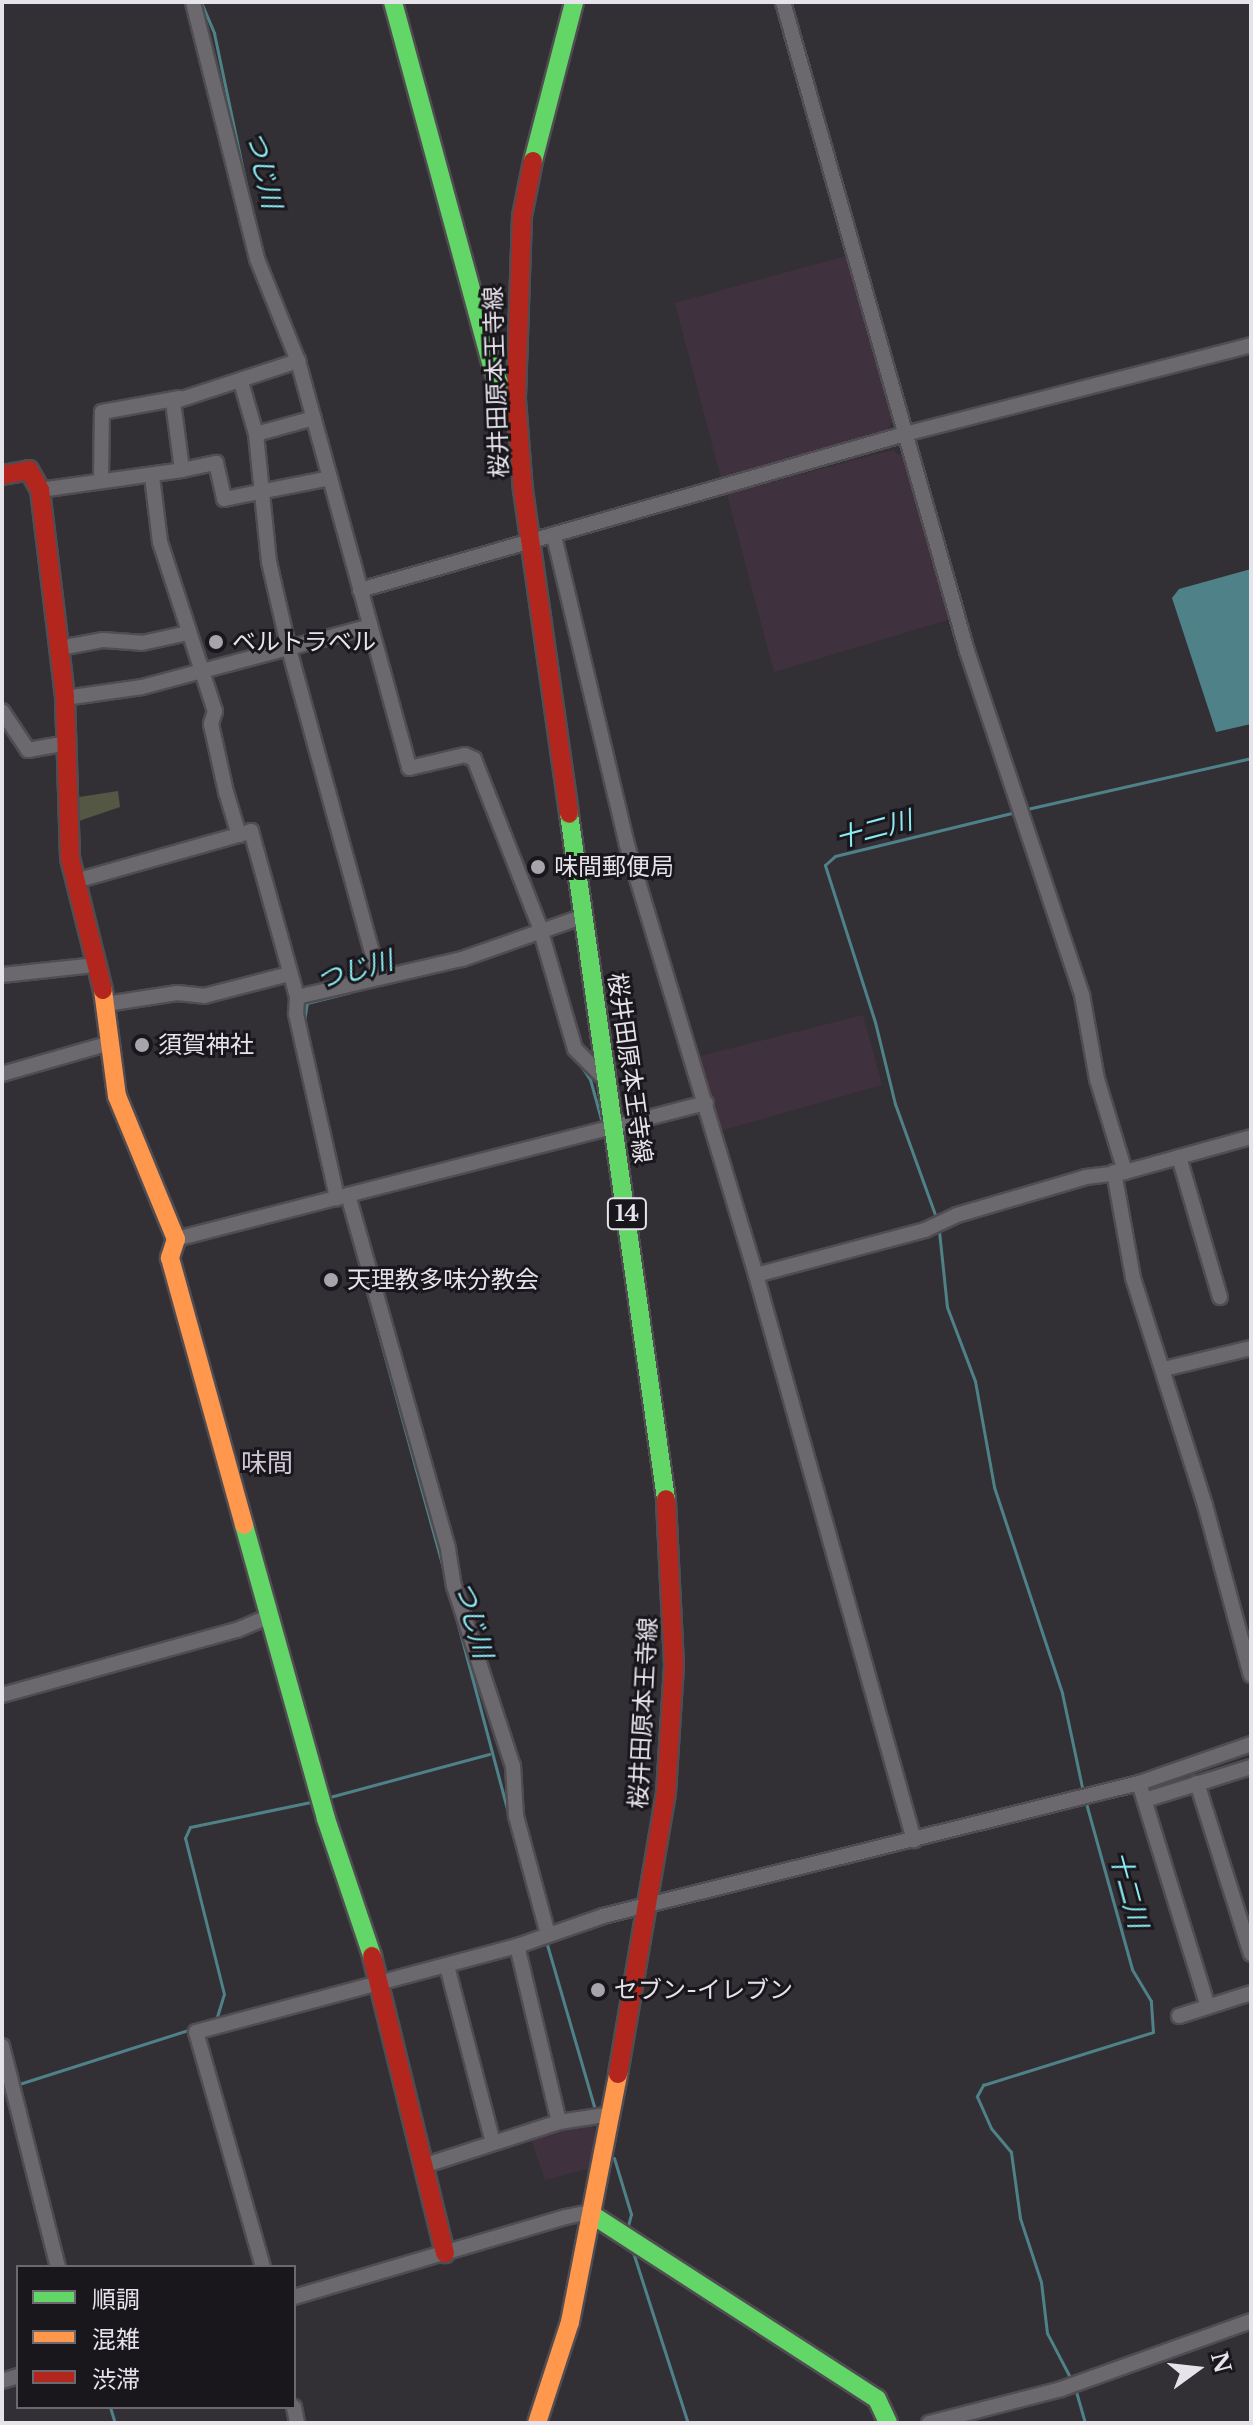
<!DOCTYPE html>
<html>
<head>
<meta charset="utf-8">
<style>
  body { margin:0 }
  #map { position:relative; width:1253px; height:2425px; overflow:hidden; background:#333035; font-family:"Libre Baskerville","Noto Sans JP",serif }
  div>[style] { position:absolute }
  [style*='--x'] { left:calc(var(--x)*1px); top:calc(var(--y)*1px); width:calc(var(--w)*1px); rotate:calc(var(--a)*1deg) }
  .industrial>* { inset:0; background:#3f323e }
  .green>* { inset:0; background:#535743 }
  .water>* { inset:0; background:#4e8288 }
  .stream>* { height:3px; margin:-1.5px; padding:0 1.5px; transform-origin:1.5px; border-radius:1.5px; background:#4e8288 }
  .roads { filter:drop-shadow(2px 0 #504d52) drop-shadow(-2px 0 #504d52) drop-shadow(0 2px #504d52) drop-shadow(0 -2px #504d52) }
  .street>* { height:14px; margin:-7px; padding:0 7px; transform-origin:7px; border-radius:7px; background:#6c696e }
  .fast>* { height:18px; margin:-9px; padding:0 9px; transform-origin:9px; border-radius:9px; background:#63d668 }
  .slow>* { height:18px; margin:-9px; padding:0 9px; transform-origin:9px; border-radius:9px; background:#ff974d }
  .jam>* { height:18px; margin:-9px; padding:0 9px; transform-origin:9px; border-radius:9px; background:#b3261e }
  .dots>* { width:22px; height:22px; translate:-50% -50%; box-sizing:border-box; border:4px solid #19171c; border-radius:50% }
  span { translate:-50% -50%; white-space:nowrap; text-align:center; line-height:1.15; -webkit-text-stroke:6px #19171c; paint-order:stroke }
  .shield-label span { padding:2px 6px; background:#19171c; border:2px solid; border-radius:6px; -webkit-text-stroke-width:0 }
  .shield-label { font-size:22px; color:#e7e3eb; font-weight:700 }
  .street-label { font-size:24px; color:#e7e3eb }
  .poi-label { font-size:24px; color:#e7e3eb }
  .left { translate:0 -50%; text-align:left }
  .water-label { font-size:26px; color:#8cebf4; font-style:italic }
  .neighbourhood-label { font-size:26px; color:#cdc6d4 }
  .frame { position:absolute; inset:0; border:4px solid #e7e3eb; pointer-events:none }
  .legend { position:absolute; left:16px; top:2265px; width:280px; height:144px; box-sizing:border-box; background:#19171c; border:2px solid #6b696f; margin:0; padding:10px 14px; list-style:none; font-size:24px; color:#e7e3eb }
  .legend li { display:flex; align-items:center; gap:16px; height:40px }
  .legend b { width:40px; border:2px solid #6b696f }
  .north { position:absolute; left:1157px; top:2329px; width:80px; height:80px; -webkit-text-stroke:6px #19171c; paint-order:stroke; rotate:75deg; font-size:22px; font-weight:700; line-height:32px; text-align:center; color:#e7e3eb }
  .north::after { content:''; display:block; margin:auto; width:28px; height:36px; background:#e7e3eb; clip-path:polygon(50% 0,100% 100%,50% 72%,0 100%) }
</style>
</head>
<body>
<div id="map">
  <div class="industrial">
    <i style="clip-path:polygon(853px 254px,897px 413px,883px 438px,722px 482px,675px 303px)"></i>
    <i style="clip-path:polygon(892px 450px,909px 461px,954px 618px,774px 672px,727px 494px)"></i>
    <i style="clip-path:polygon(863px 1015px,882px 1085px,720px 1131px,697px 1057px)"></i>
    <i style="clip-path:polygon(591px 2121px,600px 2153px,594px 2167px,545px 2180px,529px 2133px)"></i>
  </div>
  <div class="green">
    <i style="clip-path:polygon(118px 791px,120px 807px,73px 823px,73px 798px)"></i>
  </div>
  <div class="water">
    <i style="clip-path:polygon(1251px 569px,1251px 724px,1216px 732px,1172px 598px,1179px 589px)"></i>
  </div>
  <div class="stream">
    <i style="--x:201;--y:2;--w:34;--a:67"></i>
    <i style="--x:214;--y:33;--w:175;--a:78.1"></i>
    <i style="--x:318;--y:409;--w:109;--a:74.6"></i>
    <i style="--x:461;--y:762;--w:8;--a:23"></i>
    <i style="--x:468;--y:765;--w:80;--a:67.9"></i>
    <i style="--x:408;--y:773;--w:23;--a:-7"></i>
    <i style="--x:1027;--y:809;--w:230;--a:-12.8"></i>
    <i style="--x:539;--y:952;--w:100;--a:73.2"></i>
    <i style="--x:304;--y:1021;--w:18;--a:-81"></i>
    <i style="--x:307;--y:1003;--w:45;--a:-14"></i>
    <i style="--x:577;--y:1060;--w:23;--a:56"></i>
    <i style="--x:590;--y:1079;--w:46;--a:74.7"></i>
    <i style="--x:342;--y:1201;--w:392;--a:74.6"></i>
    <i style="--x:937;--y:1220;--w:123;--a:-109.9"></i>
    <i style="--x:895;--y:1104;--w:84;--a:-103.7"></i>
    <i style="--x:875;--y:1022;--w:165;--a:-107.7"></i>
    <i style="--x:825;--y:865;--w:13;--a:-42"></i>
    <i style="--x:835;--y:856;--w:185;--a:-13.7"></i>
    <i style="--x:939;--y:1231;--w:76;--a:84"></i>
    <i style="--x:947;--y:1307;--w:79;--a:69.3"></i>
    <i style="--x:975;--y:1381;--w:108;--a:79.8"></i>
    <i style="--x:994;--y:1487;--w:217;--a:71.7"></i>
    <i style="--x:1062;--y:1693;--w:101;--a:78"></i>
    <i style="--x:452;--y:1602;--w:300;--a:75.1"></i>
    <i style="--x:326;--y:1798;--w:169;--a:-15.1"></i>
    <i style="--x:546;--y:1941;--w:176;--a:73.8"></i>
    <i style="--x:216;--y:2020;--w:27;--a:-73"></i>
    <i style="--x:224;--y:1994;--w:161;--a:-104"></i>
    <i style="--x:185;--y:1838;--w:12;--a:-66"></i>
    <i style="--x:190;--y:1827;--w:128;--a:-11.7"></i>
    <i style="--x:19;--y:2084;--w:181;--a:-17.7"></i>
    <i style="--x:614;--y:2158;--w:59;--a:73.1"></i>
    <i style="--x:631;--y:2214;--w:16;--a:104"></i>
    <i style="--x:632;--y:2249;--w:183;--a:72.2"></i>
    <i style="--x:1072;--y:2381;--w:54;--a:-117.5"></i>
    <i style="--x:1047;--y:2333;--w:51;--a:-96.7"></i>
    <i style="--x:1041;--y:2282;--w:67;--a:-108.2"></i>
    <i style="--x:1020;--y:2218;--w:67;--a:-97.8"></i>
    <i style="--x:1011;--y:2152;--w:31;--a:-130"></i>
    <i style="--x:991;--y:2128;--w:35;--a:-114"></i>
    <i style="--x:977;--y:2096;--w:13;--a:-61"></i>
    <i style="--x:983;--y:2085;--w:178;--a:-17.3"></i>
    <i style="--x:1153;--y:2032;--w:31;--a:-94"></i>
    <i style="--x:1151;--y:2001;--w:37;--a:-121"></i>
    <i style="--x:1132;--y:1969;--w:176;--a:-105.5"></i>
    <i style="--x:1075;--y:2388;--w:36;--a:74"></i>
    <i style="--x:110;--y:2407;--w:17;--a:73"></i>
  </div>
  <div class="roads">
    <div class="street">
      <i style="--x:193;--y:2;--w:265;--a:76"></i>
      <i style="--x:257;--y:259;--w:110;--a:68.1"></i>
      <i style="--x:298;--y:361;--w:422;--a:74.7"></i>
      <i style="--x:409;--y:768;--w:57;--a:-13.1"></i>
      <i style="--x:465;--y:755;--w:10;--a:24"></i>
      <i style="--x:474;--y:759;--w:178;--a:68.6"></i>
      <i style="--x:539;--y:925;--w:129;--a:73.8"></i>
      <i style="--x:575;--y:1049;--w:47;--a:45"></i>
      <i style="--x:783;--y:2;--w:675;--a:74.17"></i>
      <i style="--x:967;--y:651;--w:363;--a:71.5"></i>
      <i style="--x:1082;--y:995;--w:85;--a:79.9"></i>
      <i style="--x:1097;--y:1079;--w:97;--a:73.2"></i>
      <i style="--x:241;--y:382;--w:54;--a:73.9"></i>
      <i style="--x:256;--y:434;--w:129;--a:84.2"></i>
      <i style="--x:269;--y:562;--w:89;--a:77.1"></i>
      <i style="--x:289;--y:649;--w:341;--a:74.7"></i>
      <i style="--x:256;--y:434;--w:60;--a:-15.4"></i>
      <i style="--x:182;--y:470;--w:35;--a:-12"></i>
      <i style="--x:216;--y:463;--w:37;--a:77"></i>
      <i style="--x:224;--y:499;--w:108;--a:-11.2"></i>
      <i style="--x:152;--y:476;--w:66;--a:83.1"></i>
      <i style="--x:160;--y:542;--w:178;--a:72"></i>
      <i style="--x:215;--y:711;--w:14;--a:107"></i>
      <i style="--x:211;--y:724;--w:70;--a:77.6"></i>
      <i style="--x:226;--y:792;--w:45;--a:73.2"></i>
      <i style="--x:239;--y:835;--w:13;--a:-18"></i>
      <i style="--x:251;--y:831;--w:172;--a:74.5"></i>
      <i style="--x:297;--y:997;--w:17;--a:93"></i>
      <i style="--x:296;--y:1014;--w:189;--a:77.4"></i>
      <i style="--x:101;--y:480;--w:68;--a:-89.2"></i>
      <i style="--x:102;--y:412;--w:79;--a:-10.2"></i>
      <i style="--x:40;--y:490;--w:143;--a:-8"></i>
      <i style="--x:182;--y:470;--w:69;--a:-97.5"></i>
      <i style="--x:173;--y:402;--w:132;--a:-18.2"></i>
      <i style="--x:554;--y:536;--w:318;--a:76.7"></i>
      <i style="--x:627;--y:845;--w:449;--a:73.3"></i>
      <i style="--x:756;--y:1275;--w:587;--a:74.38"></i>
      <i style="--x:360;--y:590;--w:567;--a:-15.97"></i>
      <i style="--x:905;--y:434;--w:357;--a:-14.4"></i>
      <i style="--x:60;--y:648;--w:44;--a:-10.5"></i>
      <i style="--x:103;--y:640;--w:39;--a:4"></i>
      <i style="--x:142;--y:643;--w:47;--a:-12.3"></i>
      <i style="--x:65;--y:698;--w:78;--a:-8.1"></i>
      <i style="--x:142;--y:687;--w:234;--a:-14.9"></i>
      <i style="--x:2;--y:711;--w:47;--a:56.3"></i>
      <i style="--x:28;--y:750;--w:36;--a:-10"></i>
      <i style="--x:75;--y:881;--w:170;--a:-15.7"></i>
      <i style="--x:2;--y:975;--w:95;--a:-6.1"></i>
      <i style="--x:297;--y:997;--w:169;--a:-13"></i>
      <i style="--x:462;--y:959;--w:129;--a:-19.4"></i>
      <i style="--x:106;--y:1004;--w:72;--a:-8.8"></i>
      <i style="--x:177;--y:993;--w:27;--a:6"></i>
      <i style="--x:204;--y:996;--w:88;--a:-14.5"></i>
      <i style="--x:2;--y:1074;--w:112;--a:-16"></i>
      <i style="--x:1179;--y:1157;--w:146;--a:73.7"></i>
      <i style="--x:1114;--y:1172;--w:108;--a:79.8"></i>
      <i style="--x:1133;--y:1278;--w:238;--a:72.4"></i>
      <i style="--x:1205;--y:1505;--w:176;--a:74.9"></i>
      <i style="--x:348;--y:1195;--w:368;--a:74.2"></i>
      <i style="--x:448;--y:1549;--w:37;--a:81"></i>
      <i style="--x:454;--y:1586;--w:189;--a:71.9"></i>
      <i style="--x:513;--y:1766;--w:50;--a:86.6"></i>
      <i style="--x:516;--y:1816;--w:123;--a:74.9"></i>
      <i style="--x:176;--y:1239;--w:547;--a:-14.39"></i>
      <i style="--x:756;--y:1275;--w:175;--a:-14.9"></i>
      <i style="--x:925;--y:1230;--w:35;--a:-25"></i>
      <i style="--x:957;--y:1215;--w:134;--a:-16.4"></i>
      <i style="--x:1086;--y:1177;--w:39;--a:-7"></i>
      <i style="--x:1125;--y:1172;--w:131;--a:-15.5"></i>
      <i style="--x:1164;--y:1369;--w:89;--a:-13.6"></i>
      <i style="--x:2;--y:1695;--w:244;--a:-15.5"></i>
      <i style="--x:237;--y:1630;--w:36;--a:-23"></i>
      <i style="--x:1139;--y:1783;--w:234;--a:72.9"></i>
      <i style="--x:1197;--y:1783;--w:179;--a:72.5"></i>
      <i style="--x:1145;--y:1800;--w:111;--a:-17.3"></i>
      <i style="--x:447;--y:1966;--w:182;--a:75.4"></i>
      <i style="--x:1179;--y:2016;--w:76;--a:-17.7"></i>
      <i style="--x:2;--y:2046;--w:228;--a:75.8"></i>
      <i style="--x:559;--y:2122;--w:54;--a:-8.6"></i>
      <i style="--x:426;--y:2165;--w:140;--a:-17.9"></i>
      <i style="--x:559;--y:2122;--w:181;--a:-103.4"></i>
      <i style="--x:263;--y:2267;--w:244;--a:-105.9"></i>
      <i style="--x:196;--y:2032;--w:332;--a:-15"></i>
      <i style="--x:517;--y:1946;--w:91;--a:-19.2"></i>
      <i style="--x:603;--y:1916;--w:552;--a:-13.94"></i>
      <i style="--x:1139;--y:1783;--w:119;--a:-19.2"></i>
      <i style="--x:294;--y:2297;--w:284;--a:-16.4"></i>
      <i style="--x:566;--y:2217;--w:24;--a:-12"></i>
      <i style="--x:589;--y:2212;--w:6;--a:39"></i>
      <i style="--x:2;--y:2381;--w:17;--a:-17"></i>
      <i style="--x:294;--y:2407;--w:16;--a:79"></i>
      <i style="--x:929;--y:2423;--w:136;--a:-14.4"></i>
      <i style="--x:1061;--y:2389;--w:202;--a:-19.7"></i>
    </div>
    <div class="fast">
      <i style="--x:393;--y:2;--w:380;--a:74.8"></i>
      <i style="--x:493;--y:369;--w:27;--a:66"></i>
      <i style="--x:504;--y:394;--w:13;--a:27"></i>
      <i style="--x:533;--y:161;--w:164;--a:-75.5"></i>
      <i style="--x:569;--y:814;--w:692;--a:81.94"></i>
      <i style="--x:244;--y:1525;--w:305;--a:74.4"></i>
      <i style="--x:326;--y:1819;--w:145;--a:71.4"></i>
      <i style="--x:594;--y:2216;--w:337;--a:32.9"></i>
      <i style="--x:877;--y:2399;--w:26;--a:65"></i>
    </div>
    <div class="slow">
      <i style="--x:103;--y:990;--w:107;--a:82.5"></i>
      <i style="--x:117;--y:1096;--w:155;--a:67.6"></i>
      <i style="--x:176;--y:1239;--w:20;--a:108"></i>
      <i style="--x:170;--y:1258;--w:277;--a:74.5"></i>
      <i style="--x:537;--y:2423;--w:106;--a:-71.9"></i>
      <i style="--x:570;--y:2322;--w:253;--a:-79"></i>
    </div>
    <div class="jam">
      <i style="--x:533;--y:161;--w:56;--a:101.3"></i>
      <i style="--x:522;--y:216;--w:184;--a:91.9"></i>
      <i style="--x:516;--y:400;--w:90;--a:85.6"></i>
      <i style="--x:523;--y:490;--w:327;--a:81.9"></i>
      <i style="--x:2;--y:475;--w:27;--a:-10"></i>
      <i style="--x:29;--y:470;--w:23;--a:61"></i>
      <i style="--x:40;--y:490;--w:209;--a:83.1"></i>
      <i style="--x:65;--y:698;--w:160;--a:88.2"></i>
      <i style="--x:70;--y:858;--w:136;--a:76"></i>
      <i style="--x:372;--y:1956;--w:306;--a:76.2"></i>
      <i style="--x:618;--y:2074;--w:285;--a:-80.3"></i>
      <i style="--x:666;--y:1793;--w:128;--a:-86.4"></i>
      <i style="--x:674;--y:1665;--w:166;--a:-92.8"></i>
    </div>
  </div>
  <div class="dots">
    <i style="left:216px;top:642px;background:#a8a4ab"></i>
    <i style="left:538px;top:867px;background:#a8a4ab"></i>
    <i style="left:142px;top:1045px;background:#a8a4ab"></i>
    <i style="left:331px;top:1280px;background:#a8a4ab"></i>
    <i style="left:598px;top:1990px;background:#a8a4ab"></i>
  </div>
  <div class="shield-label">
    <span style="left:627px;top:1214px">14</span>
  </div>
  <div class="street-label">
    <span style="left:496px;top:382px;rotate:-92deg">桜井田原本王寺線</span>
    <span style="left:630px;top:1068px;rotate:82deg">桜井田原本王寺線</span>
    <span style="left:643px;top:1713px;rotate:-87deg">桜井田原本王寺線</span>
  </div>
  <div class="poi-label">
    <span class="left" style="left:232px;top:642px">ベルトラベル</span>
    <span class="left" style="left:554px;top:867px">味間郵便局</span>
    <span class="left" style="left:158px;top:1045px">須賀神社</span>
    <span class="left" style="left:347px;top:1280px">天理教多味分教会</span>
    <span class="left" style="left:614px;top:1990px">セブン-イレブン</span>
  </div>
  <div class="water-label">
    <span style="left:263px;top:170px;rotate:77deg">つじ川</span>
    <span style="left:874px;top:830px;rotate:-15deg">十二川</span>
    <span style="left:355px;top:971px;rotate:-16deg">つじ川</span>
    <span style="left:473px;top:1620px;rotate:75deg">つじ川</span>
    <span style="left:1128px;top:1890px;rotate:75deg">十二川</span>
  </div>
  <div class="neighbourhood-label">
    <span style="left:267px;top:1464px">味間</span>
  </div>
  <div class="frame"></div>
  <ul class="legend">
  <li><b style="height:10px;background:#63d668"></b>順調</li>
  <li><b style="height:10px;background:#ff974d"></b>混雑</li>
  <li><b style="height:10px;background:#b3261e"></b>渋滞</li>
  </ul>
  <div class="north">N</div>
</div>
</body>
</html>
